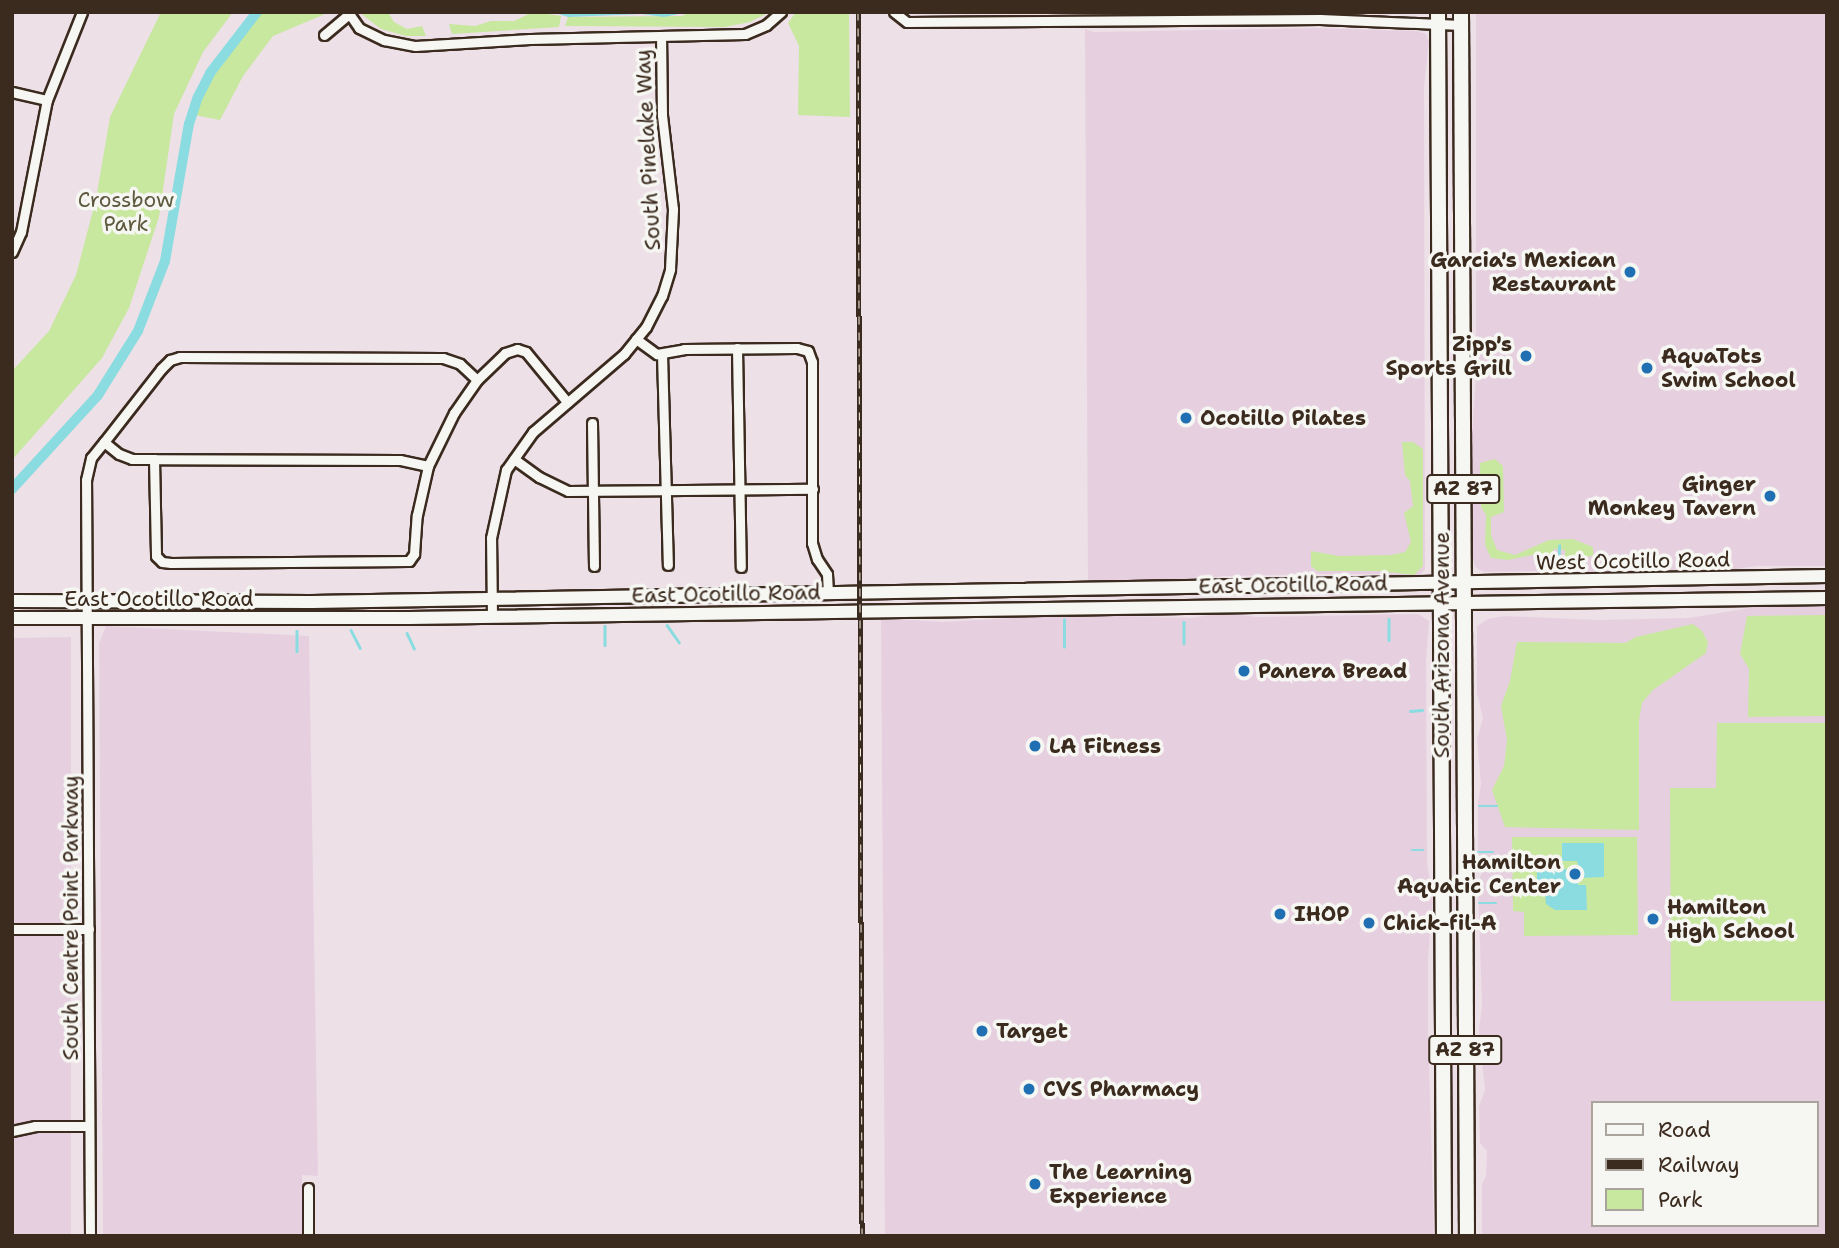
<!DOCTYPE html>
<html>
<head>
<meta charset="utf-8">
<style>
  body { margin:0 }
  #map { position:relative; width:1839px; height:1248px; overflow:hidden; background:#ede0e7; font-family:"Shantell Sans",sans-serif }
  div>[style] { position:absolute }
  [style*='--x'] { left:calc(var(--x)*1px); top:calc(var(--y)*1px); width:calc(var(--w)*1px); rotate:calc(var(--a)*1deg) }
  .built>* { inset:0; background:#e6d0e0 }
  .green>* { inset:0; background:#c8e79f }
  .water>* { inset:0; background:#8adce0 }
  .stream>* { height:2.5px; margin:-1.25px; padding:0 1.25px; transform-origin:1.25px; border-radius:1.25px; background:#8adce0 }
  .canal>* { height:10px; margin:-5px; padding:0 5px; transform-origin:5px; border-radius:5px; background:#8adce0 }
  .roads { filter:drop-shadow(2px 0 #3b2a1e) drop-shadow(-2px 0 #3b2a1e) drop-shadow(0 2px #3b2a1e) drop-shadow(0 -2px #3b2a1e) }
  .minor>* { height:9px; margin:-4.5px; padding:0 4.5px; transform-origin:4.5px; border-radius:4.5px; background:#f6f6f2 }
  .secondary>* { height:12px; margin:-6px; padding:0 6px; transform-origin:6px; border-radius:6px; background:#f6f6f2 }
  .primary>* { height:14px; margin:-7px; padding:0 7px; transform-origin:7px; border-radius:7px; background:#f6f6f2 }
  .rail>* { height:5px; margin-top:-2.5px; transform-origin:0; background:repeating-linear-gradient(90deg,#f6f6f2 0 8px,#3b2a1e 0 16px); box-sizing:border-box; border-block:2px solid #3b2a1e }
  .dots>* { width:19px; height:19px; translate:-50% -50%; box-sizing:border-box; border:4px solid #f6f6f2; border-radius:50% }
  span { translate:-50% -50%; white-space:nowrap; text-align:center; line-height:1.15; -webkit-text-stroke:7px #f6f6f2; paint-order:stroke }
  .shield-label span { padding:2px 5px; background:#f6f6f2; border:2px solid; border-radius:5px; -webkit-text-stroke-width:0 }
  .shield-label { font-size:19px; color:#3b2a1e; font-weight:700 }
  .street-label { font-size:21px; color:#3b2a1e }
  .park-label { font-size:21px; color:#5e593e }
  .poi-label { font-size:21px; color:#3b2a1e; font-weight:700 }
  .right { translate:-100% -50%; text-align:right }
  .left { translate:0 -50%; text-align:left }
  .frame { position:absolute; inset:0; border:14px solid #3b2a1e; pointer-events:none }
  .legend { position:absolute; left:1591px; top:1101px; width:228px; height:126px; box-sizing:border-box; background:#f6f6f2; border:2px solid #aba49d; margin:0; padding:9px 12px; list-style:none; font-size:21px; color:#3b2a1e }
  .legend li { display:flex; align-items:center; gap:14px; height:35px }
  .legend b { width:35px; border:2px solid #aba49d }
</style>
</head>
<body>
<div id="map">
  <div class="built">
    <i style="clip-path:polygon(1476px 12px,1827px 12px,1827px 566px,1757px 566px,1715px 572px,1617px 574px,1549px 571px,1484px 572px,1475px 567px,1473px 558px,1472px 437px,1476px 374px)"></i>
    <i style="clip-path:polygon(1314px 28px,1416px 31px,1426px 34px,1429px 42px,1424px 86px,1425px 569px,1420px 575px,1411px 578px,1378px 574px,1313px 574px,1223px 576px,1186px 582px,1088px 582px,1085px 29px,1094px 32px)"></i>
    <i style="clip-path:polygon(evenodd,1827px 606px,1827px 1236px,1482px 1236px,1482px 1184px,1486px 1176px,1487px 1151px,1480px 1143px,1479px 1106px,1485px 1090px,1479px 1030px,1482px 1005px,1478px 885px,1482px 871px,1478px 855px,1478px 802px,1481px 784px,1477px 739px,1483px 718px,1477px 693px,1477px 626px,1488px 619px,1504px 616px,1597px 620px,1689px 618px,1756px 607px,1827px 606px,1592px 1103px,1816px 1103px,1816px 1225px,1592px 1225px,1592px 1103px)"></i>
    <i style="clip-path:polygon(1222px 613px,1257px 617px,1418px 614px,1429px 621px,1426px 660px,1427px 864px,1433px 897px,1428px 959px,1428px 1030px,1434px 1236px,885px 1236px,881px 618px,943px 622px,1070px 615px,1192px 618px)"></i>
    <i style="clip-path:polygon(106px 626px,309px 636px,318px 1176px,302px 1175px,303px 1236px,103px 1236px,99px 643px)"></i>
    <i style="clip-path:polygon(71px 637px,71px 1236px,12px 1236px,12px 638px)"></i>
  </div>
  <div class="green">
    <i style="clip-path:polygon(161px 12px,233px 12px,203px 52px,174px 114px,159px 217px,129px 308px,102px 358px,12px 460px,12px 371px,49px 331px,76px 275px,96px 199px,110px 117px)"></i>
    <i style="clip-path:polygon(260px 12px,330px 12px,273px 36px,243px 76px,220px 120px,194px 115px,211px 74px)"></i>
    <i style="clip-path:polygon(359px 12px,388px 12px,394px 22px,407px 29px,422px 26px,426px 36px,406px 36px,381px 29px)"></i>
    <i style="clip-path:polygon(533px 12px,561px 16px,559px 27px,452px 34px,449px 24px,475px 26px,491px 21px,514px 21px)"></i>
    <i style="clip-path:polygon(689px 12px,770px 12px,750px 22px,725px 27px,565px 26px,568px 17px,682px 16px)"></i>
    <i style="clip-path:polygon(796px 12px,849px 12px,850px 117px,798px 115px,799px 46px,788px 23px)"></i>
    <i style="clip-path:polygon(1402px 442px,1413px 442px,1423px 449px,1423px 566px,1414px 575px,1379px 571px,1317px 571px,1311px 566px,1311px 551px,1339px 556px,1391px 555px,1405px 552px,1411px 542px,1404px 513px,1413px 506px,1410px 481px,1405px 475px)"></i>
    <i style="clip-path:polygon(1495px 459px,1503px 466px,1504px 512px,1491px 517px,1491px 535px,1497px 550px,1515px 555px,1549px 540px,1573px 539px,1593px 547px,1593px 556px,1565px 558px,1565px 550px,1554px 549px,1553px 558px,1532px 555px,1508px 560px,1491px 558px,1485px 545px,1486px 515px,1481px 507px,1480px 463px)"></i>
    <i style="clip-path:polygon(1827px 615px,1827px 716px,1748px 717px,1749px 669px,1740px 654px,1747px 616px)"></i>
    <i style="clip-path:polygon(1693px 624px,1702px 631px,1708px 642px,1706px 653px,1653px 690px,1642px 703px,1639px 720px,1639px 830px,1505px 827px,1492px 790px,1504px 766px,1507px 740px,1501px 706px,1510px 681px,1517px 642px,1625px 643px,1636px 637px)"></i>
    <i style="clip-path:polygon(1717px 723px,1827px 723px,1827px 1001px,1671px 1001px,1670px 788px,1716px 788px)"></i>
    <i style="clip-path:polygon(1512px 837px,1637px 837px,1638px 935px,1524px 936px,1524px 912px,1513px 911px)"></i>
  </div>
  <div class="water">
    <i style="clip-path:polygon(552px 12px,689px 12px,664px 17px,642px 14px,568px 17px)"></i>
    <i style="clip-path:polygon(1562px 843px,1604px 843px,1604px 877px,1578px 878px,1578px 885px,1586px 885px,1587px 910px,1555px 910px,1546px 904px,1544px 884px,1537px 884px,1537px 864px,1541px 861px,1550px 861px,1557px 869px,1570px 869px,1571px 874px,1578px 866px,1577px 861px,1562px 861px)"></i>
  </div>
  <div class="stream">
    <i style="--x:1558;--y:567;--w:21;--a:-87"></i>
    <i style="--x:1389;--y:619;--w:21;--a:90"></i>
    <i style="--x:1184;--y:622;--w:21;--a:90"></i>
    <i style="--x:667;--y:625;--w:21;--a:55"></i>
    <i style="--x:605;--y:626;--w:19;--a:90"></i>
    <i style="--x:351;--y:630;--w:20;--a:63"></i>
    <i style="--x:297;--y:631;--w:20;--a:90"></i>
    <i style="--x:407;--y:633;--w:17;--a:65"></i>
    <i style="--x:1064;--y:647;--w:27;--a:-90"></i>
    <i style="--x:1410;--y:711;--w:12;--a:-5"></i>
    <i style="--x:1479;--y:806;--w:18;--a:0"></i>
    <i style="--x:1412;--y:850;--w:11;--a:0"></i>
    <i style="--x:1478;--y:852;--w:15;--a:0"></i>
    <i style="--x:1479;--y:903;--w:17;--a:0"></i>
  </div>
  <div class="canal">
    <i style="--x:12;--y:489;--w:127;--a:-47.5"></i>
    <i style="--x:98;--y:395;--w:75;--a:-58"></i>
    <i style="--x:138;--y:331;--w:75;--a:-68.9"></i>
    <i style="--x:165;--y:261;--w:139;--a:-80.1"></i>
    <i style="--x:189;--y:124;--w:28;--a:-72"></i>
    <i style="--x:198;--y:97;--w:27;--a:-63"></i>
    <i style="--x:210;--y:73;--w:77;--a:-52.4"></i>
  </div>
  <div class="roads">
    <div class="minor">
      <i style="--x:348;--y:12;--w:19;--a:55"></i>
      <i style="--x:359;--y:28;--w:28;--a:26"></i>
      <i style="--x:384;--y:40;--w:32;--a:11"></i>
      <i style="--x:415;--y:46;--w:115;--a:-3.5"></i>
      <i style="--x:530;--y:39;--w:215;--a:-1.3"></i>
      <i style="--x:745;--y:34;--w:23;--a:-23"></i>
      <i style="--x:766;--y:25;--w:20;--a:-41"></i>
      <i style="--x:894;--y:12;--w:16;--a:38"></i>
      <i style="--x:907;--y:22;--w:413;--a:-0.4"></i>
      <i style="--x:1320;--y:19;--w:141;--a:2.4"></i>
      <i style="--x:324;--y:35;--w:33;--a:-40"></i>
      <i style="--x:12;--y:92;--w:36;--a:13"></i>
      <i style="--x:12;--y:252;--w:22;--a:-66"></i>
      <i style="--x:21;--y:232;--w:135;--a:-78.9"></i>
      <i style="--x:47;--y:100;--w:95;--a:-68.3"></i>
      <i style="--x:636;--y:339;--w:26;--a:36"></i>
      <i style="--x:657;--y:354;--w:27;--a:-10"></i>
      <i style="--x:684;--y:349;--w:113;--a:-0.5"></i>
      <i style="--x:797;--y:348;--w:11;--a:15"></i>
      <i style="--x:808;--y:351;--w:12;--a:70"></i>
      <i style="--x:812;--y:362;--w:181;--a:90"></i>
      <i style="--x:812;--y:543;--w:17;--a:73"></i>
      <i style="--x:817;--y:559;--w:18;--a:56"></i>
      <i style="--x:827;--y:574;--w:20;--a:87"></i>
      <i style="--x:737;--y:348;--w:219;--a:89"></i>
      <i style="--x:662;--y:354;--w:211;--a:88.4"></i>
      <i style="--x:592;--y:423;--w:143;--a:89.2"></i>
      <i style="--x:104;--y:442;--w:93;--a:-52"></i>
      <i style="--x:161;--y:369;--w:13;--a:-45"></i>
      <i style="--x:170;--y:360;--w:10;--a:-17"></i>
      <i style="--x:180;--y:357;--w:263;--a:0.2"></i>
      <i style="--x:443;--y:358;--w:18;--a:19"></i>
      <i style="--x:460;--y:364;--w:23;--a:43"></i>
      <i style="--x:514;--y:459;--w:31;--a:36"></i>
      <i style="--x:539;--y:477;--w:32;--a:26"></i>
      <i style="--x:568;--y:491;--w:245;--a:-0.5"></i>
      <i style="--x:428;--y:466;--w:29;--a:-168"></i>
      <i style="--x:400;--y:460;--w:246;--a:-179.8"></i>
      <i style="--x:154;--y:459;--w:97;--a:88.8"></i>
      <i style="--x:156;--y:556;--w:8;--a:45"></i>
      <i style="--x:162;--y:562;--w:9;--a:6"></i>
      <i style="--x:171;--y:563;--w:238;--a:-0.5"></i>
      <i style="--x:409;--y:561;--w:9;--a:-54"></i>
      <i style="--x:414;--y:554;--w:39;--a:-86"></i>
      <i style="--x:417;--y:515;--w:50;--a:-77.3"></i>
      <i style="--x:428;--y:466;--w:59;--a:-63.9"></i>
      <i style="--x:454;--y:413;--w:40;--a:-55.1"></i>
      <i style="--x:477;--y:380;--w:39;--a:-44"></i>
      <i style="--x:505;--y:353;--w:13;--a:-18"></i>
      <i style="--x:517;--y:349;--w:9;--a:18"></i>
      <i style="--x:526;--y:352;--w:65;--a:50.6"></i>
      <i style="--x:492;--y:616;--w:78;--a:-90.7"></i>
      <i style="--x:491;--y:538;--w:70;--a:-77.6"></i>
      <i style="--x:506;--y:470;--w:47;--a:-54.6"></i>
      <i style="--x:533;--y:432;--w:120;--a:-40.6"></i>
      <i style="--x:624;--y:354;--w:35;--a:-51"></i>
      <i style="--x:646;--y:327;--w:35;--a:-63"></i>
      <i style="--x:662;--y:296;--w:28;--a:-73"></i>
      <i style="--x:670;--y:269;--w:60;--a:-87.1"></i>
      <i style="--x:673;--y:209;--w:95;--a:-96.7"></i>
      <i style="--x:662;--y:115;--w:78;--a:-90.7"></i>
      <i style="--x:12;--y:929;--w:77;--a:0"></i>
      <i style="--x:12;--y:1131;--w:24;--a:-12"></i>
      <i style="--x:35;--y:1126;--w:54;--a:0"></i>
      <i style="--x:308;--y:1188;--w:48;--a:90"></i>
      <i style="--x:90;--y:1236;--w:756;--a:-90.3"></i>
      <i style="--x:86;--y:480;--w:23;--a:-77"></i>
      <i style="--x:91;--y:458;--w:21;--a:-51"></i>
      <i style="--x:104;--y:442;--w:19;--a:39"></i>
      <i style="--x:119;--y:454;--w:14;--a:21"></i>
      <i style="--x:132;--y:459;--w:22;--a:0"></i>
    </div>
    <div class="secondary">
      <i style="--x:12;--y:601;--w:300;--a:0.2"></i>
      <i style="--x:312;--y:602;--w:1515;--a:-0.98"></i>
      <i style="--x:12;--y:618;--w:397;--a:0"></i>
      <i style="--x:409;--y:618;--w:1418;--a:-0.81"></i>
    </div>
    <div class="primary">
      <i style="--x:1438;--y:12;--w:1224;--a:89.72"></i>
      <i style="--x:1461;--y:12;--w:1224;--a:89.72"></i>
    </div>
  </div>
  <div class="rail">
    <i style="--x:858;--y:12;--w:1224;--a:89.81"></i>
  </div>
  <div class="dots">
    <i style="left:1630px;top:272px;background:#1f6fb2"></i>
    <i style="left:1526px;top:356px;background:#1f6fb2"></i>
    <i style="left:1647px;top:368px;background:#1f6fb2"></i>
    <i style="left:1186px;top:418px;background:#1f6fb2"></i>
    <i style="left:1770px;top:496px;background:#1f6fb2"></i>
    <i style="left:1244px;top:671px;background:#1f6fb2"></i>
    <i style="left:1035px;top:746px;background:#1f6fb2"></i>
    <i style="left:1575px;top:874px;background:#1f6fb2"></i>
    <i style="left:1280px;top:914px;background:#1f6fb2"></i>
    <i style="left:1653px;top:919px;background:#1f6fb2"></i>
    <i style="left:1369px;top:923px;background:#1f6fb2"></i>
    <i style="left:982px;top:1031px;background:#1f6fb2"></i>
    <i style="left:1029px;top:1089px;background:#1f6fb2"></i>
    <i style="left:1035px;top:1184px;background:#1f6fb2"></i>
  </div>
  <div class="shield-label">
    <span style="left:1463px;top:489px">AZ 87</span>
    <span style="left:1465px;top:1050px">AZ 87</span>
  </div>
  <div class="street-label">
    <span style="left:648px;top:150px;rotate:-93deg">South Pinelake Way</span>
    <span style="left:1633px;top:561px;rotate:-1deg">West Ocotillo Road</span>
    <span style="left:1293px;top:585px;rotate:-1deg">East Ocotillo Road</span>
    <span style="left:726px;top:594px;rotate:-1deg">East Ocotillo Road</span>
    <span style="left:159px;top:599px">East Ocotillo Road</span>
    <span style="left:1442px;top:645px;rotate:-90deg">South Arizona Avenue</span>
    <span style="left:71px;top:918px;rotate:-90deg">South Centre Point Parkway</span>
  </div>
  <div class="park-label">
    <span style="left:126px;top:212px">Crossbow<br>Park</span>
  </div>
  <div class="poi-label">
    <span class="right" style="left:1616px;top:272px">Garcia's Mexican<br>Restaurant</span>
    <span class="right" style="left:1512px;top:356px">Zipp's<br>Sports Grill</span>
    <span class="left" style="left:1661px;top:368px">AquaTots<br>Swim School</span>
    <span class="left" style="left:1200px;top:418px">Ocotillo Pilates</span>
    <span class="right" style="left:1756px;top:496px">Ginger<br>Monkey Tavern</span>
    <span class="left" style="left:1258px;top:671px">Panera Bread</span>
    <span class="left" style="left:1049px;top:746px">LA Fitness</span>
    <span class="right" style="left:1561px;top:874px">Hamilton<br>Aquatic Center</span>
    <span class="left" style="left:1667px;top:919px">Hamilton<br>High School</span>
    <span class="left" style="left:1294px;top:914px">IHOP</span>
    <span class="left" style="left:1383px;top:923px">Chick-fil-A</span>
    <span class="left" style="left:996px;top:1031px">Target</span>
    <span class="left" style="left:1043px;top:1089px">CVS Pharmacy</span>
    <span class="left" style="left:1049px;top:1184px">The Learning<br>Experience</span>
  </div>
  <div class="frame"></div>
  <ul class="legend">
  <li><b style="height:9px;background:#f6f6f2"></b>Road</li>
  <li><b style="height:9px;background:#3b2a1e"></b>Railway</li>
  <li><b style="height:19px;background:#c8e79f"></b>Park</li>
  </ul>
</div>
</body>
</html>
